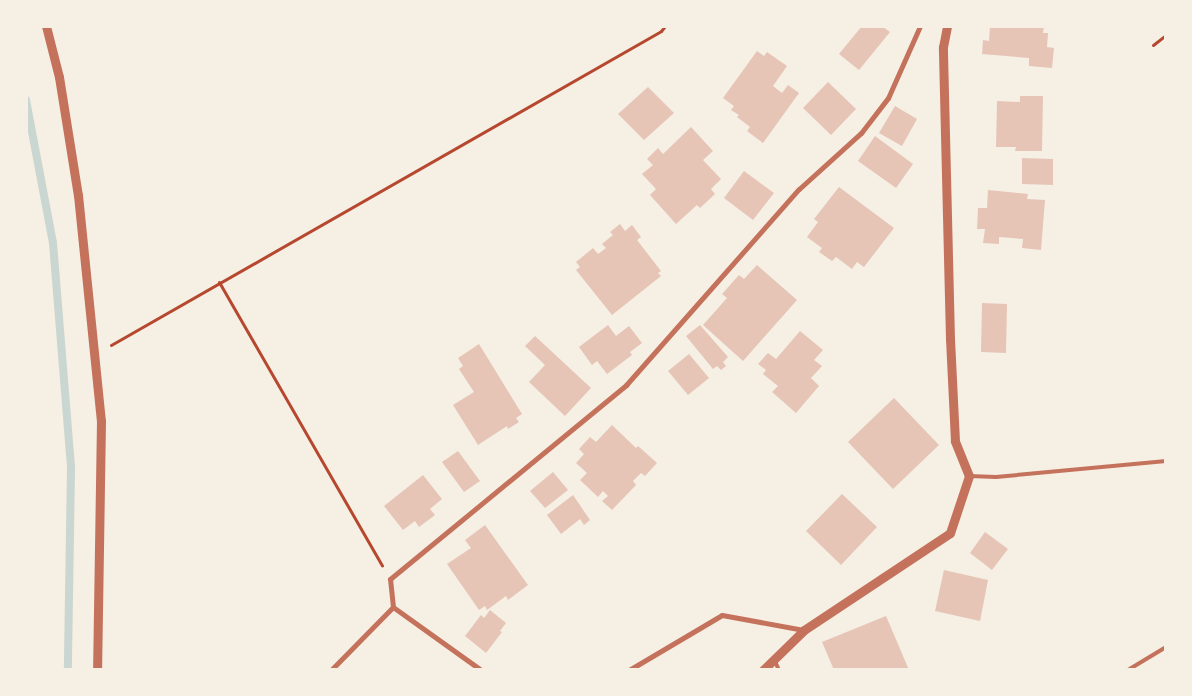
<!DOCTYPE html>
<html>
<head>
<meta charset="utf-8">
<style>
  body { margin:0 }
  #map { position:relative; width:1192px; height:696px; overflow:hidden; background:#f6efe4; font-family:"Fira Sans Condensed",sans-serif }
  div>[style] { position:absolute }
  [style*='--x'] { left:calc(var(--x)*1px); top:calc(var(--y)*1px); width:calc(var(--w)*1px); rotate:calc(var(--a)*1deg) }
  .stream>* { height:8px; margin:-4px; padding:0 4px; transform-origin:4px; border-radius:4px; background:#c9d6d2 }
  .building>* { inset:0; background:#e6c5b7 }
  .path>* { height:3px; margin:-1.5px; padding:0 1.5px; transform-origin:1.5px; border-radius:1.5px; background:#b5482f }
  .service>* { height:4px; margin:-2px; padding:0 2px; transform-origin:2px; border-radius:2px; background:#c5725c }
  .minor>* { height:5px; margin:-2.5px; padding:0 2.5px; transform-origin:2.5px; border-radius:2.5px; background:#c5725c }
  .tertiary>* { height:9px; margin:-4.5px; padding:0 4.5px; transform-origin:4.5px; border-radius:4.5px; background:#c5725c }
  span { translate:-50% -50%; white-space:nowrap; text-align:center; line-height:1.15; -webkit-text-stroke:5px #f6efe4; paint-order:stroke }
  .frame { position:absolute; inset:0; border:28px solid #f6efe4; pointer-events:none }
</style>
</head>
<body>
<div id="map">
  <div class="stream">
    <i style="--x:26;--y:100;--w:146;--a:79.3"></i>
    <i style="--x:53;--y:243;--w:226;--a:85.4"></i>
    <i style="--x:71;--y:468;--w:202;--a:90.9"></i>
  </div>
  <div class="building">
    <i style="clip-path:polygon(862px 26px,882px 26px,890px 32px,859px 70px,839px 54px)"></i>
    <i style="clip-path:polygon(990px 26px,1044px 26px,1043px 33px,1048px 33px,1047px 47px,1054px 48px,1052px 68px,1029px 66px,1029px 58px,982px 54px,983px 40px,989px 41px)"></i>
    <i style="clip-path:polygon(757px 51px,764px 56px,767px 52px,787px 66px,773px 86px,782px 93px,788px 85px,799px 93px,763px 143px,747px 131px,750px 127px,737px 117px,739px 115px,731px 110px,734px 106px,723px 98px)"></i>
    <i style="clip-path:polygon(828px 82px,856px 109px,831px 135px,803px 108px)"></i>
    <i style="clip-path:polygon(648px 87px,674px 113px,644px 140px,618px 114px)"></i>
    <i style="clip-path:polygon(1020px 96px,1043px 96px,1042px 151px,1015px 151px,1016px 147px,996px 147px,997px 101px,1020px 102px)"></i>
    <i style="clip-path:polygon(895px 106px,917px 119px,902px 146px,879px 133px)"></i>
    <i style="clip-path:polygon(691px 127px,713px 151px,703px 160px,721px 179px,711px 189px,715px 194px,700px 208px,697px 205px,676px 224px,650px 195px,656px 189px,642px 174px,653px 165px,647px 159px,658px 148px,663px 154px)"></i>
    <i style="clip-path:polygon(875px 136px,913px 164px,896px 188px,858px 161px)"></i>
    <i style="clip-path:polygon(1022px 158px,1053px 159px,1053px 185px,1022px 184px)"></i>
    <i style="clip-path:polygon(744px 171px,774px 193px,753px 220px,724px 198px)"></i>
    <i style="clip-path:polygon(839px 187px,894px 228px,864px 267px,857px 262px,852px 269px,836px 257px,832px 261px,819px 252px,822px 248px,807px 237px,818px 222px,814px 219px)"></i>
    <i style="clip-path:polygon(988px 190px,1028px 194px,1027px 199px,1045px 200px,1041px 250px,1022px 248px,1023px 239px,999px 237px,999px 244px,983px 243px,985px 229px,977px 229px,978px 208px,987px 208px)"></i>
    <i style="clip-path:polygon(620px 224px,625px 231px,632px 225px,641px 237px,637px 240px,661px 271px,658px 273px,661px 276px,612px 315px,576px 270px,580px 267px,576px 262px,593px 248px,598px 254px,606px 248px,602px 244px,613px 235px,610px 232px)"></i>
    <i style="clip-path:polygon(757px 265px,797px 300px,743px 361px,703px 325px,727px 298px,722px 294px,739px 275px,744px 279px)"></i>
    <i style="clip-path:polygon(982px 303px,1007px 304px,1006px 353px,981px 352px)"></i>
    <i style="clip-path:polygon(608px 325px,616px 336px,629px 326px,642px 343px,630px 352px,632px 355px,607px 374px,597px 361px,592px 365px,579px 347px)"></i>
    <i style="clip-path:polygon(700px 325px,728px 357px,723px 362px,726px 366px,721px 370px,717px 366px,713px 369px,686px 336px)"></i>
    <i style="clip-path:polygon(800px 331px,823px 350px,814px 360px,822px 366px,811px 378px,819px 386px,796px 413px,772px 392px,778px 386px,763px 374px,766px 370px,758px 364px,768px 353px,776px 359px)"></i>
    <i style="clip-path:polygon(535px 336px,591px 388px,565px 416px,529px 382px,545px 365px,525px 346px)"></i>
    <i style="clip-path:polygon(479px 344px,522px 414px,516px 418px,519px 422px,508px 429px,507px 426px,478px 445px,453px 405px,474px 392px,459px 369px,463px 366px,458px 358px)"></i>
    <i style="clip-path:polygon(689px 354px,709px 378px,688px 395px,668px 371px)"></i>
    <i style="clip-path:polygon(894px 398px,939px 445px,893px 489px,848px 442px)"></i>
    <i style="clip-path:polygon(612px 425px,636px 448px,638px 446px,657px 463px,645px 476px,641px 473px,633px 481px,636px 485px,612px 510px,602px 501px,608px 496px,603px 491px,598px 497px,580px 480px,587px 473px,576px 463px,584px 454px,579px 449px,590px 437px,596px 442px)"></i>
    <i style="clip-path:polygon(458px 451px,480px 481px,464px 492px,442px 462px)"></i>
    <i style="clip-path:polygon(553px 472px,568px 490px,545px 508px,530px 491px)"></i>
    <i style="clip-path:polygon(423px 475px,442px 499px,430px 509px,435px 515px,419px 527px,415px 521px,403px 530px,384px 506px)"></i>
    <i style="clip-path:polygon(842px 494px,877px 527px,841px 565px,806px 531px)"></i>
    <i style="clip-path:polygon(573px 495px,590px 520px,584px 525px,580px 519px,561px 534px,547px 515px)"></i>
    <i style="clip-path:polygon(485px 525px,528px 585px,508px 600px,506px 596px,487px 610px,485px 606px,479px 610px,447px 564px,471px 548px,465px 540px)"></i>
    <i style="clip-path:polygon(985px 532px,1008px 549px,992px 570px,970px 553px)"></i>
    <i style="clip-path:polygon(944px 570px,988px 580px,980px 621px,935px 611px)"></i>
    <i style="clip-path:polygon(490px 610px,506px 623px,500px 631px,502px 632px,486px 653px,465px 636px,481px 615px,484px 618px)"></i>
    <i style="clip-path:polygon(886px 616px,909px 670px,834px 670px,822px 642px)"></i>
  </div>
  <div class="path">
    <i style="--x:1153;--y:45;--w:16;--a:-38"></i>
    <i style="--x:219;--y:282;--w:327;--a:60.1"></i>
    <i style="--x:111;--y:345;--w:633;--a:-29.72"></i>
    <i style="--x:661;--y:31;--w:6;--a:-51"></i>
  </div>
  <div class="service">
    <i style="--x:969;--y:476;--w:27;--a:2"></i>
    <i style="--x:996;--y:477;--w:171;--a:-5.4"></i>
    <i style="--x:774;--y:659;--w:12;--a:66"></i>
    <i style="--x:1128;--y:670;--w:44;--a:-31.2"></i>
  </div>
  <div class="minor">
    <i style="--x:393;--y:607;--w:108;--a:35.6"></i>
    <i style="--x:331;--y:670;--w:88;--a:-45.5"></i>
    <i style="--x:393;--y:607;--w:28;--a:-96"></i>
    <i style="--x:390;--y:579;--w:306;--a:-39.4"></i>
    <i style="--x:626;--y:385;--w:261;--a:-48.6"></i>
    <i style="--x:799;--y:189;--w:84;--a:-42.1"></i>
    <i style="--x:861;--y:133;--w:44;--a:-52.4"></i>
    <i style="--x:888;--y:98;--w:79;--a:-66"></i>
    <i style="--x:629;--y:670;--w:108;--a:-30.6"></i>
    <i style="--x:722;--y:615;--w:83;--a:10.4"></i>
  </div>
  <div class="tertiary">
    <i style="--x:46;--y:26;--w:53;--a:75.7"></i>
    <i style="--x:59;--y:77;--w:120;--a:80.9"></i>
    <i style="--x:78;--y:195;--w:227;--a:84.2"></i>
    <i style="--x:101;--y:421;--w:249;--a:90.9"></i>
    <i style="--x:763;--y:670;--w:57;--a:-44.3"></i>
    <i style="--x:804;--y:630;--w:175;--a:-33.6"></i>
    <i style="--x:950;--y:533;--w:60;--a:-71.6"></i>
    <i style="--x:969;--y:476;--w:38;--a:-112"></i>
    <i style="--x:955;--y:441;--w:102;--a:-92.8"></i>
    <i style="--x:950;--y:339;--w:292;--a:-91.4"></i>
    <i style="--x:943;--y:47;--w:21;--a:-79"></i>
  </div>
  <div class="frame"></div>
</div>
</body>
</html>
